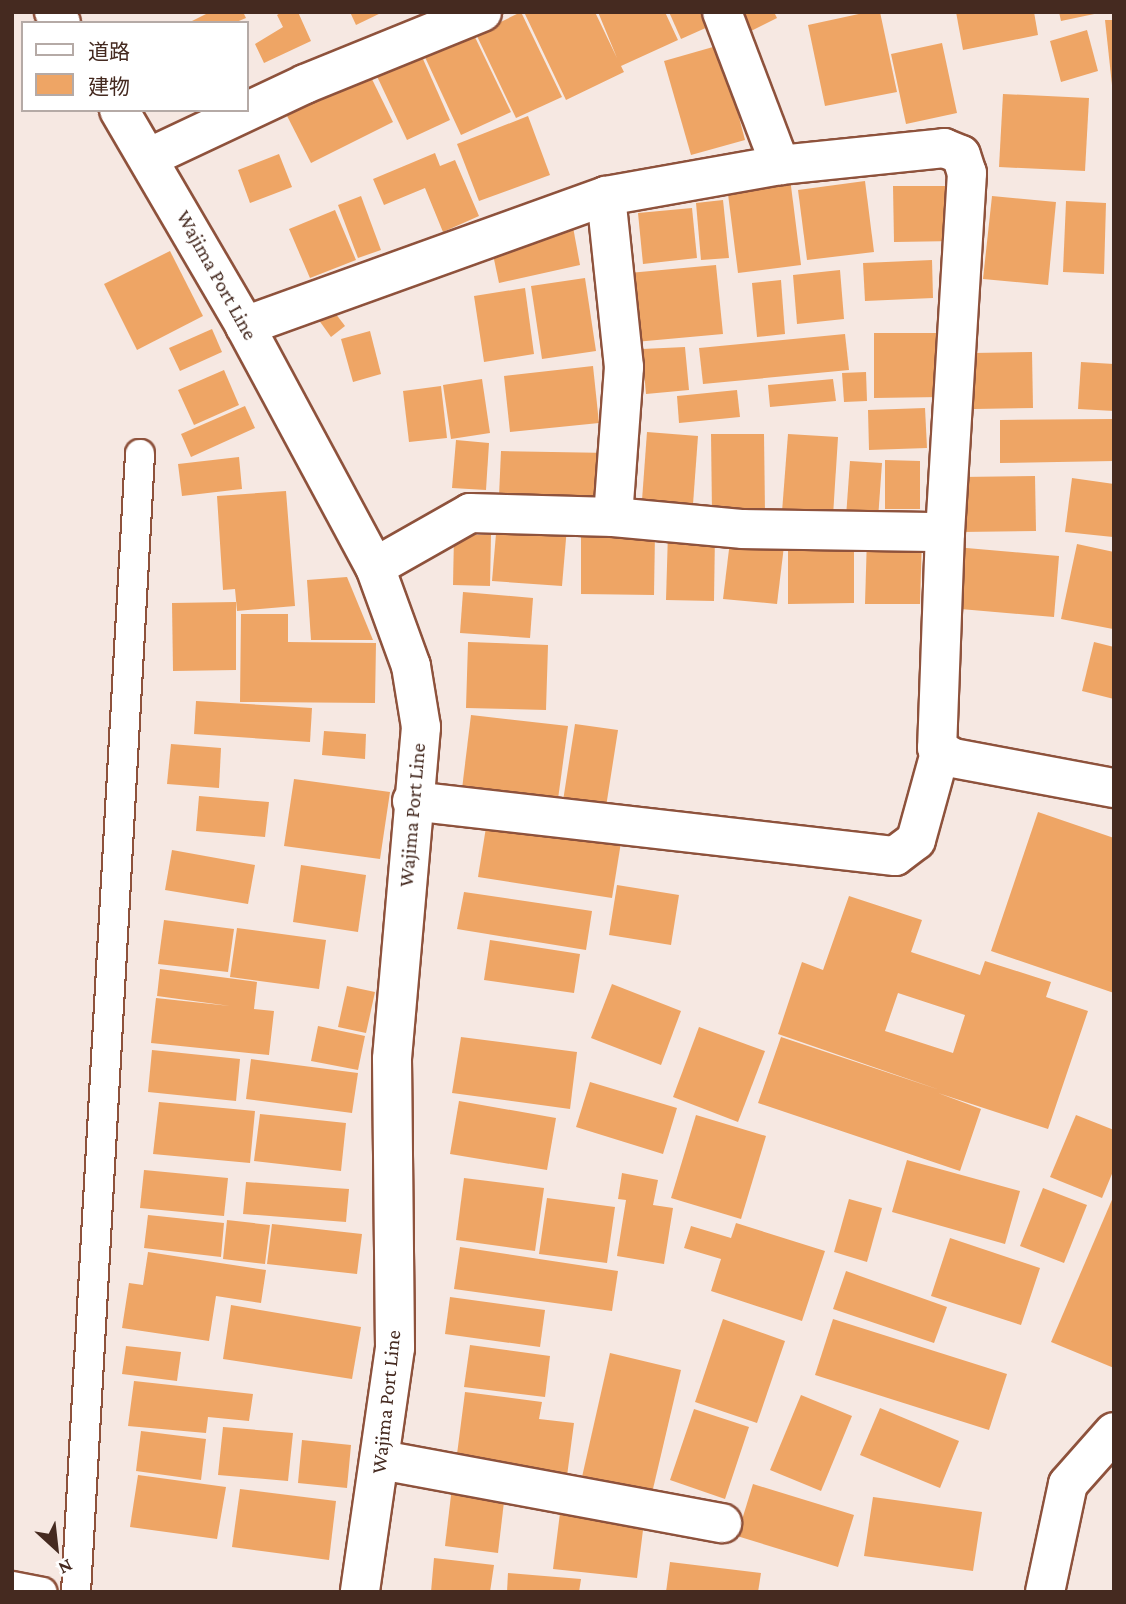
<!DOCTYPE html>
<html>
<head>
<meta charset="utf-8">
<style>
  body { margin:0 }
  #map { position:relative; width:1126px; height:1604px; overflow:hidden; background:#f6e8e2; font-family:"Crimson Pro","Noto Sans JP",serif }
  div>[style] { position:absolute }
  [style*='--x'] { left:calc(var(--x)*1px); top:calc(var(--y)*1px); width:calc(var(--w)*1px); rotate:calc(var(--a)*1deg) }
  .building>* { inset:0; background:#eea565 }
  .roads { filter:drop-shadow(2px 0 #8e523c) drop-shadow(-2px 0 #8e523c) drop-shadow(0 2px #8e523c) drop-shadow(0 -2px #8e523c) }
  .service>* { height:28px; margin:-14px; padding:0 14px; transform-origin:14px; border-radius:14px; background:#fff }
  .minor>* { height:38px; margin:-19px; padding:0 19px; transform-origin:19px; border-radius:19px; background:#fff }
  .secondary>* { height:38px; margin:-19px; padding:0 19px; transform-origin:19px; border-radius:19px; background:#fff }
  span { translate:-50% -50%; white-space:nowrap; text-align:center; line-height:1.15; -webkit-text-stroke:7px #fff; paint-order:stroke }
  .street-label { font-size:21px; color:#452a20 }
  .frame { position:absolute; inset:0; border:14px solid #452a20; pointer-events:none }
  .legend { position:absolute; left:21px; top:21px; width:228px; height:91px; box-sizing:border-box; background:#fff; border:2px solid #b5aaa6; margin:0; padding:9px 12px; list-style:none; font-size:21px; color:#452a20 }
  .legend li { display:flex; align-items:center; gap:14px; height:35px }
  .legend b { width:35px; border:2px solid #b5aaa6 }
  .north { position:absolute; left:21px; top:1513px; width:70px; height:70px; -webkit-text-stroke:5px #fff; paint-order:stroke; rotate:153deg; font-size:19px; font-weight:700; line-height:28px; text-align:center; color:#452a20 }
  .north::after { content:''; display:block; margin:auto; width:24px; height:32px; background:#452a20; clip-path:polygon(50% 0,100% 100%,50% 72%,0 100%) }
</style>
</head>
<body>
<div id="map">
  <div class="building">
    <i style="clip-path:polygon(210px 12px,243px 12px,246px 18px,234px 23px,188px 23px)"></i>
    <i style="clip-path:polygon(282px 12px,298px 12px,311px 41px,264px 63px,255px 44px,283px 27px,277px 15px)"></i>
    <i style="clip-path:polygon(350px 12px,383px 12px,356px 25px)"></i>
    <i style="clip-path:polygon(521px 12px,562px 97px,516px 118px,476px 34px)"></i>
    <i style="clip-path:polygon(524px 12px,595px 12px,617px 58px,598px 12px,665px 12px,678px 40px,621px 66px,624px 72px,566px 100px)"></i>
    <i style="clip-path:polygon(669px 12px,715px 12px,719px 22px,681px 39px)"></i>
    <i style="clip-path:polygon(729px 12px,774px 12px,777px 18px,741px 36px)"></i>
    <i style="clip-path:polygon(868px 12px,880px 12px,897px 92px,825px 106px,808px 25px)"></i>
    <i style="clip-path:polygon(956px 12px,1034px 12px,1038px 35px,963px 50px)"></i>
    <i style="clip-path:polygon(1059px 12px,1099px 12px,1099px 13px,1061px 21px)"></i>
    <i style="clip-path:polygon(1105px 20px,1114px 20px,1114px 85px,1112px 85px)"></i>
    <i style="clip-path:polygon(1087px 30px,1098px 71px,1061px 82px,1050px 41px)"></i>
    <i style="clip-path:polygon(473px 33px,511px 112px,461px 135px,424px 55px)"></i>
    <i style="clip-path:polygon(942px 43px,957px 113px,906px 124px,891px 54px)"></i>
    <i style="clip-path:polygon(720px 45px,745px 140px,691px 155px,664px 61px)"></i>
    <i style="clip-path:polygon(419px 50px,450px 120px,407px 140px,374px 70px)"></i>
    <i style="clip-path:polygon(366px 67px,393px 122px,311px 163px,283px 108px)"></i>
    <i style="clip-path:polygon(1003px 94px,1089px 98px,1085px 171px,999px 167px)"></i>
    <i style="clip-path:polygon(528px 116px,550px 175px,479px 201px,457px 144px)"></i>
    <i style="clip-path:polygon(435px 153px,440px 166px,455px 160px,479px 216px,443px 232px,425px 188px,384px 205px,373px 179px)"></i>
    <i style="clip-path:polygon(279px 154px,292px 187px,250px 203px,238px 170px)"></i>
    <i style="clip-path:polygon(790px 178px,801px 265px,738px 273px,727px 186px)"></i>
    <i style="clip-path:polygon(865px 181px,874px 252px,807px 260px,798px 190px)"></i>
    <i style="clip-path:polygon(893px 186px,956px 186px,956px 241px,894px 242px)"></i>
    <i style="clip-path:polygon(361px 196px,381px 250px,358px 258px,338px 205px)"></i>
    <i style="clip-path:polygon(992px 196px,1056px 202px,1048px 285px,983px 279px)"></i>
    <i style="clip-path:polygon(723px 200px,729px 258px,701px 260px,696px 203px)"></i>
    <i style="clip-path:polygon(1066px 201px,1106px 203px,1104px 274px,1063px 272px)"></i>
    <i style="clip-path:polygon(692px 208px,697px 258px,643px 264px,638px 213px)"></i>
    <i style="clip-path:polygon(335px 210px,356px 260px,310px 278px,289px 229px)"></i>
    <i style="clip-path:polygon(573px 227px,580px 265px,499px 283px,491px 245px)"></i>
    <i style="clip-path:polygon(170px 251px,203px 316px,137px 350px,104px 284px)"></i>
    <i style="clip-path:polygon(932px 260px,933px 298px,865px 301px,863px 263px)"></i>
    <i style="clip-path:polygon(716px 265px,723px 334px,635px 342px,629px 273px)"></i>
    <i style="clip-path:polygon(840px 270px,844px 319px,797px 324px,793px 275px)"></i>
    <i style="clip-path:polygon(585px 278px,596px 351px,542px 359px,531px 286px)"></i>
    <i style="clip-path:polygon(781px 280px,785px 334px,757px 337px,752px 283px)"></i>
    <i style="clip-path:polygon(525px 288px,534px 354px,484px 362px,474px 296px)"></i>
    <i style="clip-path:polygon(326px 301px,345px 326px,331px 337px,313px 312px)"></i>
    <i style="clip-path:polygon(212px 329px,222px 352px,180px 371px,169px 348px)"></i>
    <i style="clip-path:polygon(370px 331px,381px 374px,353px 382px,341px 339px)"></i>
    <i style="clip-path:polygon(874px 333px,940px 333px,941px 397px,874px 398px)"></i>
    <i style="clip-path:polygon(845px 334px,849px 370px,703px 384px,699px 348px)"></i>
    <i style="clip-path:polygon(685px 347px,689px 390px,646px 394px,642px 349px)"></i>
    <i style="clip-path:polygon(1032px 352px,1033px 408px,974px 409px,972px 353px)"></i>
    <i style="clip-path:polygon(1081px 362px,1114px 364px,1114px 411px,1078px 409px)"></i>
    <i style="clip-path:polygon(593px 366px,599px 423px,510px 432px,504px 376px)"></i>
    <i style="clip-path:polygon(224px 370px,239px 405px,194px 425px,178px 390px)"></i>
    <i style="clip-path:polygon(866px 372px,867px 401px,844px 402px,842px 373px)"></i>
    <i style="clip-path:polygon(482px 379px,490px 433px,451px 439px,443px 385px)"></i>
    <i style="clip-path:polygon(833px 379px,836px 401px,770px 407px,768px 385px)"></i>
    <i style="clip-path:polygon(441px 386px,447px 438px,409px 442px,403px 391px)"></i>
    <i style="clip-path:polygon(737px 390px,740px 417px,679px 423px,677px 396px)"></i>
    <i style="clip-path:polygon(245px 406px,255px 428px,191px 457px,181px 434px)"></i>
    <i style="clip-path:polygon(925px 408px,927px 448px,869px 450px,868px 410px)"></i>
    <i style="clip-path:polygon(1114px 419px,1114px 461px,1000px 463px,1000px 420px)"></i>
    <i style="clip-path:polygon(647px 432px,698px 436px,692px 518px,641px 514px)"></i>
    <i style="clip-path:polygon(711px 434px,764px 434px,765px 512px,712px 513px)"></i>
    <i style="clip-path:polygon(788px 434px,838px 437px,833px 516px,782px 512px)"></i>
    <i style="clip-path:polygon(456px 440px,489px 443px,486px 490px,452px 488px)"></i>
    <i style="clip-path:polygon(501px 451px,611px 453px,610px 499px,499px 496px)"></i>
    <i style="clip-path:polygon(239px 457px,242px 489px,182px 496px,178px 464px)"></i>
    <i style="clip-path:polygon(885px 460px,920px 461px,920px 509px,885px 509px)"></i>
    <i style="clip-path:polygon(850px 461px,882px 463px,878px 519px,846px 517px)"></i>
    <i style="clip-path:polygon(1035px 476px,1036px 531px,961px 532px,960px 477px)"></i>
    <i style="clip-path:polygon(1072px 478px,1114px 484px,1113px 537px,1065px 532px)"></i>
    <i style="clip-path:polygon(286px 491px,295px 606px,237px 611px,235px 589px,223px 590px,217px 496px)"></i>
    <i style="clip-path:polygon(497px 522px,567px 527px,562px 586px,492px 581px)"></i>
    <i style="clip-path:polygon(581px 532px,655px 533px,654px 595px,581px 594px)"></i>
    <i style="clip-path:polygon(668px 532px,715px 533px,714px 601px,666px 600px)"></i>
    <i style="clip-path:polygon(454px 535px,491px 535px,490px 586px,453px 585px)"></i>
    <i style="clip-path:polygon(867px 537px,922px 537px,920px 604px,865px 604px)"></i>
    <i style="clip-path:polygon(730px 541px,784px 546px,777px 604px,723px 599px)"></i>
    <i style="clip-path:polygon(788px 542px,854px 542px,854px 603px,788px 604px)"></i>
    <i style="clip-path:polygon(1077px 544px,1114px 552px,1113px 629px,1061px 619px)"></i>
    <i style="clip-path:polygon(955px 547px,1059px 556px,1054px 617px,949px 608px)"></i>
    <i style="clip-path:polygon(347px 577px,373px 640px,311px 640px,307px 580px)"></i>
    <i style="clip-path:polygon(463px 592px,533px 598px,530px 638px,460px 633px)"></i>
    <i style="clip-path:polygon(236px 602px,236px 670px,173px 671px,172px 603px)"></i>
    <i style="clip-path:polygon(241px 614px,288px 614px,288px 642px,376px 643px,375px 703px,240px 702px)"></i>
    <i style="clip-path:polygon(468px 642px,548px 645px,546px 710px,466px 708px)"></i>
    <i style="clip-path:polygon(1094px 642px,1114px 647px,1114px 699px,1082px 691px)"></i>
    <i style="clip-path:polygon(196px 701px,312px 708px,310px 742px,194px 734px)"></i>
    <i style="clip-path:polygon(471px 715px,568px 726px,558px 799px,462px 789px)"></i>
    <i style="clip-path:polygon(575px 724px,618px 730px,606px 807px,563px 801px)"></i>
    <i style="clip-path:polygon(324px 731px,366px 734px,365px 759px,322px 755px)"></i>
    <i style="clip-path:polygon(171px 744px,221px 748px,219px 788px,167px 784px)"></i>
    <i style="clip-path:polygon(294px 779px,390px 792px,380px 859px,284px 846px)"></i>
    <i style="clip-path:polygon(199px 796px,269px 802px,265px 837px,196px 831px)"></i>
    <i style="clip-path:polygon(1038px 812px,1114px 838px,1114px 993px,991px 951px)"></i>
    <i style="clip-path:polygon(488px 815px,622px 836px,612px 898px,478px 877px)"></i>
    <i style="clip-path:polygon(172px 850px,255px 865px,248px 904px,165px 890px)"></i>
    <i style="clip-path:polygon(301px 865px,366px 875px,358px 932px,293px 922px)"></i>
    <i style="clip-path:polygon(617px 885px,679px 895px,671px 945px,609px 935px)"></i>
    <i style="clip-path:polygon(464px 892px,592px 911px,586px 950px,457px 929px)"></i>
    <i style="clip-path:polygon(evenodd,849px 896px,922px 920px,911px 952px,980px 975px,985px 961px,1051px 982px,1046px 997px,1088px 1011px,1048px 1129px,938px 1093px,981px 1109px,960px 1171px,758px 1103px,781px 1037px,940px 1090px,778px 1034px,802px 962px,823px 970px,849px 896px,898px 993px,965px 1015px,953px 1053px,885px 1031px,898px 993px)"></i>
    <i style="clip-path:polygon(164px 920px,234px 929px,228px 972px,158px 964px)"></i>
    <i style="clip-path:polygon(237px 928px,326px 940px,319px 989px,230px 977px)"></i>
    <i style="clip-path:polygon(490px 940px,580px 954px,574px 993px,484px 980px)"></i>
    <i style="clip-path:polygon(160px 969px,257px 982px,254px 1009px,274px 1011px,269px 1055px,151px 1043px,156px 998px,230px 1006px,157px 996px)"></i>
    <i style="clip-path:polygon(612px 984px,681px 1011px,661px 1065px,591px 1038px)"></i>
    <i style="clip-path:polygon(347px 986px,375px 992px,366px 1033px,338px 1027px)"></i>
    <i style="clip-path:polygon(318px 1026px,365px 1036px,358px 1070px,311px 1061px)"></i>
    <i style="clip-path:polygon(699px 1027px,765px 1051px,738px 1122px,673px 1097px)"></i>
    <i style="clip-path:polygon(461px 1037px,577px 1052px,570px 1109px,452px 1093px)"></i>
    <i style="clip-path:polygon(152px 1050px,240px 1059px,236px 1101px,148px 1092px)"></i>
    <i style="clip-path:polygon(251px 1059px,358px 1073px,352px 1113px,246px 1099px)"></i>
    <i style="clip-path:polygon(590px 1082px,677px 1108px,663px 1154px,576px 1127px)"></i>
    <i style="clip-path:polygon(459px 1101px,556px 1118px,547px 1170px,450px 1154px)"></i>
    <i style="clip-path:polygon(159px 1102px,255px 1111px,250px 1163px,153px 1154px)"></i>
    <i style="clip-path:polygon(260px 1114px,346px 1123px,341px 1171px,254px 1161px)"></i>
    <i style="clip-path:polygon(696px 1115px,766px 1136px,741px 1219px,671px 1198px)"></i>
    <i style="clip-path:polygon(1076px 1115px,1114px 1130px,1114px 1169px,1102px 1198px,1050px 1177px)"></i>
    <i style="clip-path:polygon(907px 1160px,1020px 1191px,1005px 1244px,892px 1212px)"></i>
    <i style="clip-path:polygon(144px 1170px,228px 1178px,224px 1216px,140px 1208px)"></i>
    <i style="clip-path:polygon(622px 1173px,658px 1180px,653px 1205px,673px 1208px,664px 1264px,617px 1256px,626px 1200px,618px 1199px)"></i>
    <i style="clip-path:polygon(464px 1178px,544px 1188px,535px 1251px,456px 1240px)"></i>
    <i style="clip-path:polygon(246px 1182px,349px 1189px,346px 1222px,243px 1214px)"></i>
    <i style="clip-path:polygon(1043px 1188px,1087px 1205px,1064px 1263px,1020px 1246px)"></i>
    <i style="clip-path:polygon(1114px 1195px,1114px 1368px,1051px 1342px)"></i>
    <i style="clip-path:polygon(547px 1198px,615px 1207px,607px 1263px,539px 1254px)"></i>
    <i style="clip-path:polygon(849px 1199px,882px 1208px,867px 1262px,834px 1252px)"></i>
    <i style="clip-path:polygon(148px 1215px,224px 1223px,221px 1257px,144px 1248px)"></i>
    <i style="clip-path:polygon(227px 1220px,270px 1225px,265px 1264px,223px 1259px)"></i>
    <i style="clip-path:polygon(736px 1223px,825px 1251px,802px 1321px,711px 1291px,721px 1259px,684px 1248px,691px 1226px,731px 1238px)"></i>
    <i style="clip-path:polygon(272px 1224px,362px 1234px,357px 1274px,267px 1264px)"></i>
    <i style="clip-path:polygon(950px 1238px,1040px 1268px,1021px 1325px,931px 1296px)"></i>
    <i style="clip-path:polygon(460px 1247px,618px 1271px,612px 1311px,454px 1289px)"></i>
    <i style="clip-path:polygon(148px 1252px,266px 1270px,261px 1303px,216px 1296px,209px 1341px,122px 1328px,129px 1283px,143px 1285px)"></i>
    <i style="clip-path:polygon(846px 1271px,947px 1307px,934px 1343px,833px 1309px)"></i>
    <i style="clip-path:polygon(450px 1297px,545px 1310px,540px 1347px,445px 1334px)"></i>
    <i style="clip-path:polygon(231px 1305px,361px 1327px,352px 1379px,223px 1359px)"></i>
    <i style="clip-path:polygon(723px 1319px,785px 1341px,757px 1423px,695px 1402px)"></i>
    <i style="clip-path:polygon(833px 1319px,1007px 1374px,989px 1430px,815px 1375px)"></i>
    <i style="clip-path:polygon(470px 1345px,550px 1356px,545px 1397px,464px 1387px)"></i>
    <i style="clip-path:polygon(126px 1346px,181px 1352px,177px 1381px,122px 1374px)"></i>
    <i style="clip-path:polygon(610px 1353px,681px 1370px,652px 1493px,582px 1477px)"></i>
    <i style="clip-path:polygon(134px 1381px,253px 1394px,249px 1421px,208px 1417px,206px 1433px,128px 1426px)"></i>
    <i style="clip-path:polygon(465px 1392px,542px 1402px,539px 1419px,574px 1423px,567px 1476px,456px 1462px)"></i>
    <i style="clip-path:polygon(801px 1395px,852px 1416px,821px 1491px,770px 1470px)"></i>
    <i style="clip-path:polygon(880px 1408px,959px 1441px,940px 1488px,860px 1455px)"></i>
    <i style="clip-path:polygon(694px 1409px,749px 1427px,725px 1499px,670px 1480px)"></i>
    <i style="clip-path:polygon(223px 1427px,293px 1433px,288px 1481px,218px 1475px)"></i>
    <i style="clip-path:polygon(141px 1431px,206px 1439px,201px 1480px,136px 1471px)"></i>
    <i style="clip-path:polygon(302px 1440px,351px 1445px,347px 1488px,298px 1483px)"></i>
    <i style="clip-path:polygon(138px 1475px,226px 1487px,217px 1539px,130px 1527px)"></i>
    <i style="clip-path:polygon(753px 1484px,854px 1515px,838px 1567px,737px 1536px)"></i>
    <i style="clip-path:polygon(452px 1487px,505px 1493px,498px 1553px,445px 1546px)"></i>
    <i style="clip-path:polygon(240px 1489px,336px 1501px,329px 1560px,232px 1547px)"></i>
    <i style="clip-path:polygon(873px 1497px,982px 1512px,973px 1571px,864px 1556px)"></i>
    <i style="clip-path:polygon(560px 1513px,644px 1522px,637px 1578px,553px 1569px)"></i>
    <i style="clip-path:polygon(434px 1558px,494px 1565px,490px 1592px,431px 1592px)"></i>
    <i style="clip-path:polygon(670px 1562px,761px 1573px,758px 1592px,666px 1592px)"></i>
    <i style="clip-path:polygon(508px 1573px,581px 1579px,579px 1592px,507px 1592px)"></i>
  </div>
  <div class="roads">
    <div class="service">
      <i style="--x:12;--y:1586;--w:31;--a:11"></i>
      <i style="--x:76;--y:1592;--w:1140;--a:-86.78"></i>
    </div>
    <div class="minor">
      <i style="--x:722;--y:12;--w:164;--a:69.2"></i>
      <i style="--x:150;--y:157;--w:171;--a:-25.2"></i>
      <i style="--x:305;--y:84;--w:191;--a:-22.1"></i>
      <i style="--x:606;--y:196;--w:172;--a:84"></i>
      <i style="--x:624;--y:367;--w:150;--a:94.2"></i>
      <i style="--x:245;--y:326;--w:384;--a:-19.8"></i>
      <i style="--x:606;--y:196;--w:177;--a:-10.1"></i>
      <i style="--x:780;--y:165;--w:165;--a:-5.9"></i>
      <i style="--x:944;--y:148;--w:18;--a:22"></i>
      <i style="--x:961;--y:155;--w:19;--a:72"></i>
      <i style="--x:967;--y:173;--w:360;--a:93.5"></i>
      <i style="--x:945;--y:532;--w:216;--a:92.1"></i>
      <i style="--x:937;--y:748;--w:19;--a:32"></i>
      <i style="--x:953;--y:758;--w:164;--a:10.6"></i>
      <i style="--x:375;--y:567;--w:109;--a:-29.6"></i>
      <i style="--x:470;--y:513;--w:143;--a:1.6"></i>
      <i style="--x:613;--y:517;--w:131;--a:5.3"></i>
      <i style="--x:743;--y:529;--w:202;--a:0.9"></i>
      <i style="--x:412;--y:801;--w:486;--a:6.5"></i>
      <i style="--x:895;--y:856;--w:26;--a:-37"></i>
      <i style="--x:916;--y:840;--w:90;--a:-74.6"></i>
      <i style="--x:381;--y:1460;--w:347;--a:10.5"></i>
      <i style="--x:1045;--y:1592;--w:110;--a:-78"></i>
      <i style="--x:1068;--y:1484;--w:69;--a:-48.5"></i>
    </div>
    <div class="secondary">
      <i style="--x:54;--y:12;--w:13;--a:58"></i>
      <i style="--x:119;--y:110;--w:250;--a:59.7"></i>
      <i style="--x:245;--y:326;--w:274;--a:61.7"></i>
      <i style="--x:375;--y:567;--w:105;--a:70"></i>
      <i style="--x:411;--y:666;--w:62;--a:80.7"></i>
      <i style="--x:421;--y:727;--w:333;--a:95"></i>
      <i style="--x:392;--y:1059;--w:289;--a:89.4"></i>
      <i style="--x:395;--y:1348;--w:246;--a:98.2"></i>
    </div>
  </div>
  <div class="street-label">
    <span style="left:217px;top:275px;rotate:61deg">Wajima Port Line</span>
    <span style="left:412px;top:815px;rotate:-85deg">Wajima Port Line</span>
    <span style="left:386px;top:1402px;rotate:-84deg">Wajima Port Line</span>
  </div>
  <div class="frame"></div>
  <ul class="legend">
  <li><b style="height:9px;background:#fff"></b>道路</li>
  <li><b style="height:19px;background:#eea565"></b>建物</li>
  </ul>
  <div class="north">N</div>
</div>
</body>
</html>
